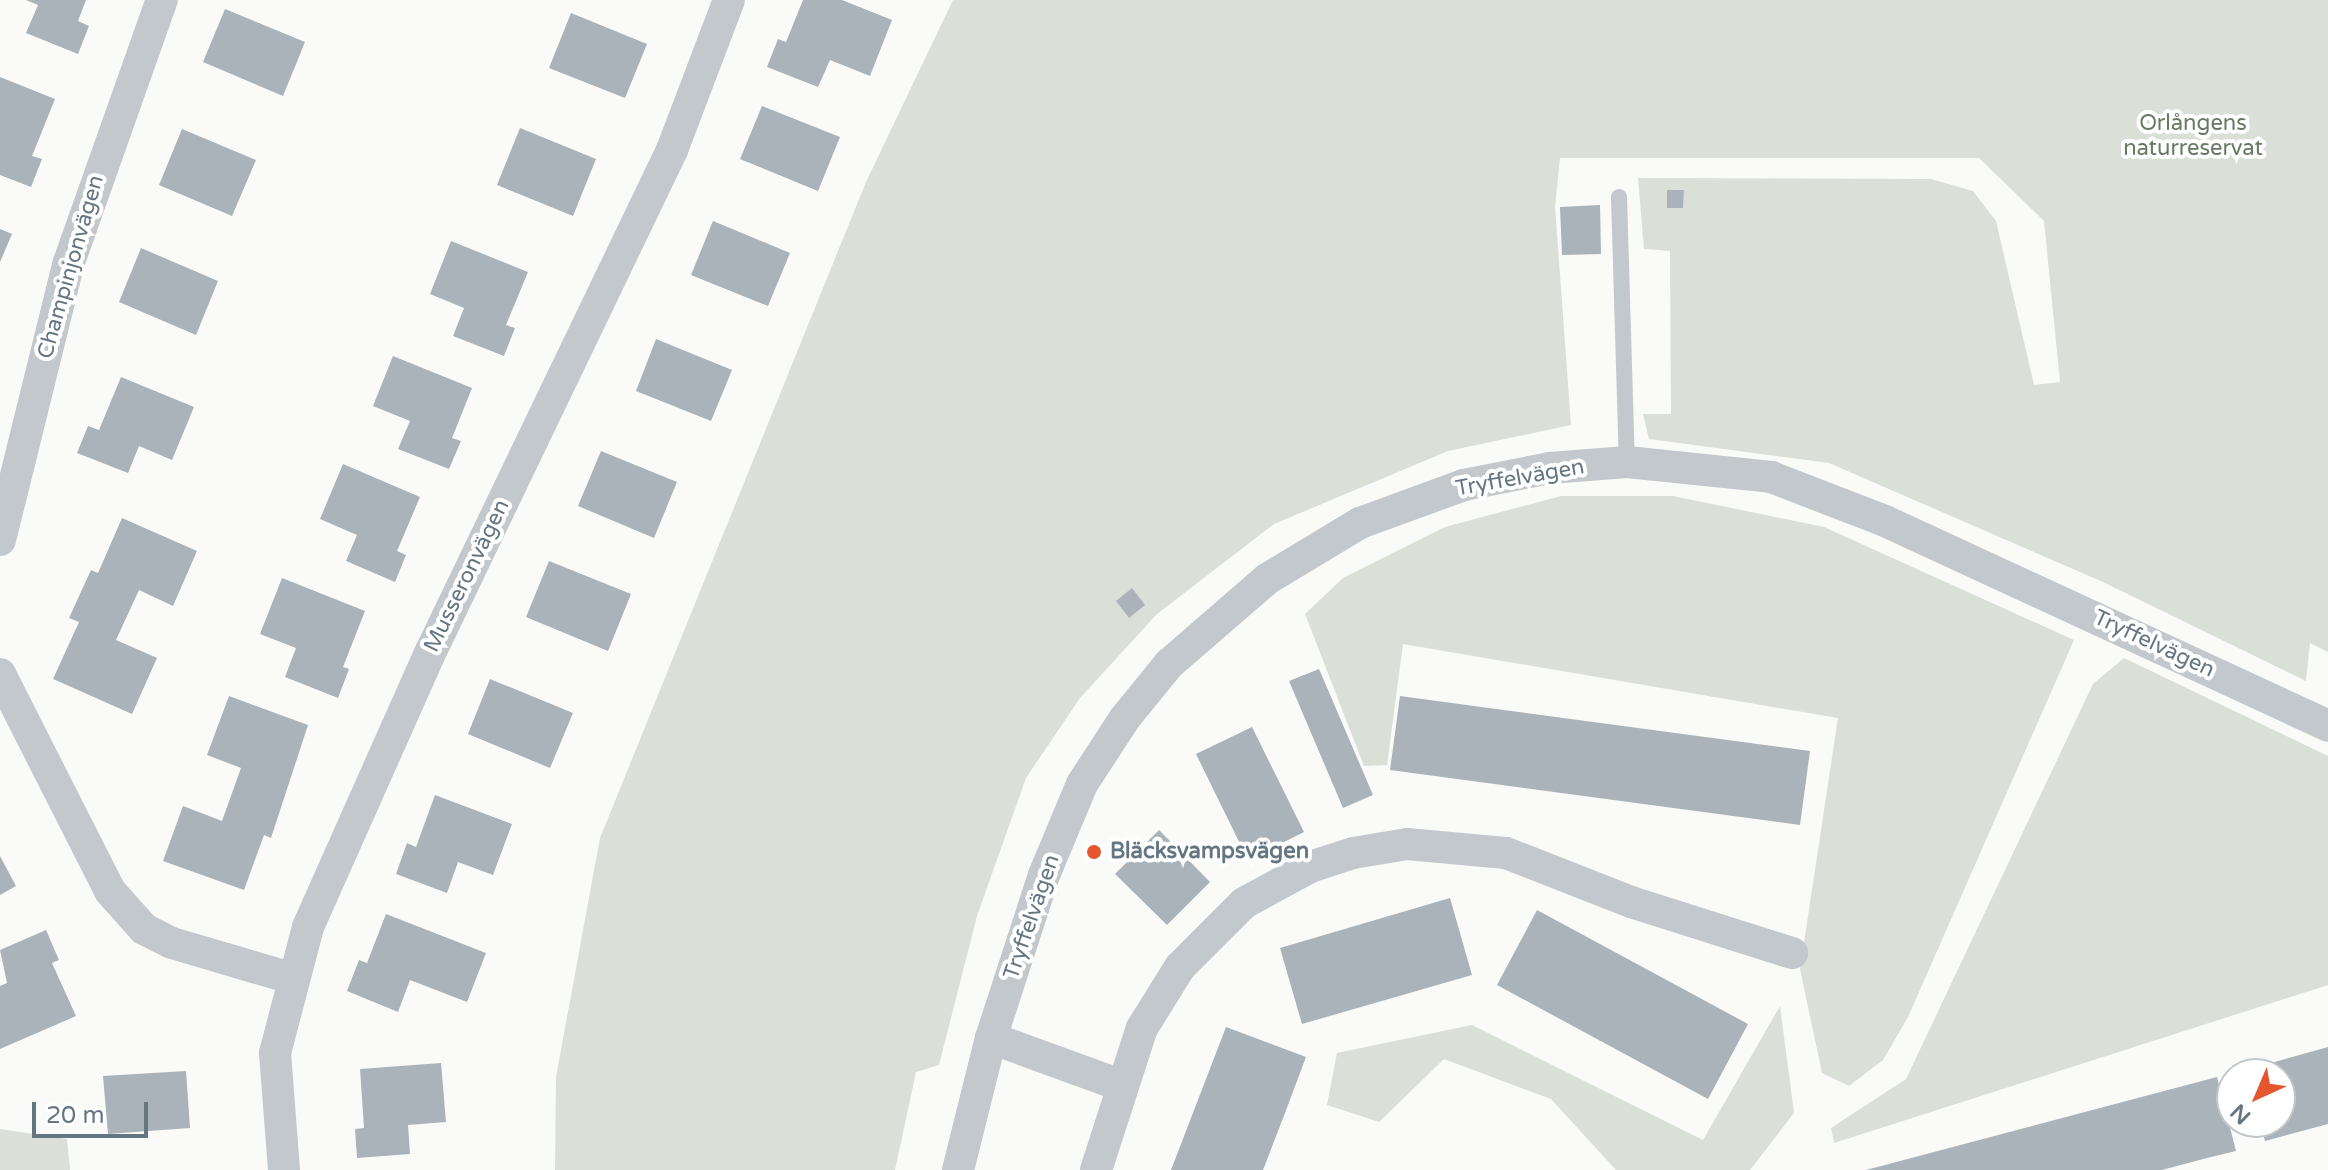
<!DOCTYPE html>
<html>
<head>
<meta charset="utf-8">
<style>
  body { margin:0 }
  #map { position:relative; width:2328px; height:1170px; overflow:hidden; background:#fafaf8; font-family:"Varela Round",sans-serif }
  div>[style] { position:absolute }
  [style*='--x'] { left:calc(var(--x)*1px); top:calc(var(--y)*1px); width:calc(var(--w)*1px); rotate:calc(var(--a)*1deg) }
  .green>* { inset:0; background:#dadfd7 }
  .building>* { inset:0; background:#aab3b9 }
  .service>* { height:16px; margin:-8px; padding:0 8px; transform-origin:8px; border-radius:8px; background:#c3c8cc }
  .minor>* { height:32px; margin:-16px; padding:0 16px; transform-origin:16px; border-radius:16px; background:#c3c8cc }
  .dots>* { width:22px; height:22px; translate:-50% -50%; box-sizing:border-box; border:4px solid #fff; border-radius:50% }
  span { translate:-50% -50%; white-space:nowrap; text-align:center; line-height:1.15; -webkit-text-stroke:8px #fff; paint-order:stroke }
  .park-label { font-size:22px; color:#687a64 }
  .street-label { font-size:22px; color:#657683 }
  .poi-label { font-size:22px; color:#657683; font-weight:700 }
  .left { translate:0 -50%; text-align:left }
  .north { position:absolute; left:2216px; top:1058px; width:80px; height:80px; box-sizing:border-box; background:#fff; border:2px solid #c1c8cd; border-radius:50%; rotate:224deg; font-size:22px; font-weight:700; line-height:32px; text-align:center; color:#657683 }
  .north::after { content:''; display:block; margin:auto; width:28px; height:36px; background:#e4572e; clip-path:polygon(50% 0,100% 100%,50% 72%,0 100%) }
  .scale { position:absolute; left:32px; top:1102px; width:116px; height:36px; box-sizing:border-box; border:4px solid #657683; border-top:0; padding-left:10px; font-size:24px; line-height:28px; white-space:nowrap; color:#657683; -webkit-text-stroke:6px #fff; paint-order:stroke }
</style>
</head>
<body>
<div id="map">
  <div class="green">
    <i style="clip-path:polygon(953px 0,2328px 0,2328px 652px,2310px 643px,2306px 681px,2103px 582px,1829px 463px,1649px 439px,1643px 414px,1671px 414px,1670px 251px,1644px 249px,1638px 178px,1931px 179px,1973px 191px,1996px 221px,2034px 385px,2060px 382px,2044px 221px,1979px 158px,1560px 158px,1555px 207px,1571px 425px,1448px 451px,1274px 524px,1157px 614px,1080px 698px,1026px 778px,977px 916px,939px 1065px,916px 1072px,895px 1170px,555px 1170px,556px 1077px,600px 838px,866px 182px)"></i>
    <i style="clip-path:polygon(1561px 496px,1673px 496px,1824px 527px,2074px 640px,1908px 1017px,1883px 1060px,1849px 1086px,1822px 1073px,1800px 969px,1838px 718px,1403px 644px,1387px 765px,1364px 766px,1305px 614px,1343px 578px,1445px 527px)"></i>
    <i style="clip-path:polygon(2124px 658px,2328px 756px,2328px 985px,1834px 1143px,1831px 1128px,1906px 1079px,2093px 684px)"></i>
    <i style="clip-path:polygon(1780px 1006px,1794px 1113px,1750px 1170px,1616px 1170px,1551px 1099px,1444px 1059px,1379px 1122px,1327px 1105px,1337px 1053px,1472px 1025px,1703px 1140px)"></i>
    <i style="clip-path:polygon(0 1129px,67px 1139px,70px 1170px,0 1170px)"></i>
  </div>
  <div class="building">
    <i style="clip-path:polygon(26px 0,86px 0,78px 21px,89px 26px,78px 54px,26px 33px,38px 5px)"></i>
    <i style="clip-path:polygon(803px 0,842px 0,892px 20px,870px 76px,830px 60px,818px 87px,767px 67px,778px 39px,786px 42px)"></i>
    <i style="clip-path:polygon(225px 9px,305px 42px,283px 96px,203px 62px)"></i>
    <i style="clip-path:polygon(571px 13px,647px 44px,625px 98px,549px 68px)"></i>
    <i style="clip-path:polygon(0 77px,55px 99px,32px 156px,42px 159px,31px 187px,0 175px)"></i>
    <i style="clip-path:polygon(762px 106px,840px 137px,818px 191px,740px 159px)"></i>
    <i style="clip-path:polygon(520px 128px,596px 159px,573px 216px,497px 185px)"></i>
    <i style="clip-path:polygon(182px 129px,256px 160px,232px 216px,159px 185px)"></i>
    <i style="clip-path:polygon(1667px 190px,1684px 190px,1683px 208px,1667px 208px)"></i>
    <i style="clip-path:polygon(1600px 205px,1601px 254px,1562px 255px,1560px 207px)"></i>
    <i style="clip-path:polygon(713px 221px,790px 253px,768px 306px,691px 275px)"></i>
    <i style="clip-path:polygon(0 229px,12px 234px,0 262px)"></i>
    <i style="clip-path:polygon(451px 241px,528px 272px,506px 325px,515px 328px,504px 356px,453px 336px,464px 308px,430px 294px)"></i>
    <i style="clip-path:polygon(141px 248px,218px 281px,196px 335px,119px 302px)"></i>
    <i style="clip-path:polygon(656px 339px,732px 370px,711px 421px,636px 391px)"></i>
    <i style="clip-path:polygon(393px 356px,472px 388px,452px 438px,461px 441px,449px 469px,398px 449px,410px 421px,373px 406px)"></i>
    <i style="clip-path:polygon(121px 377px,194px 407px,172px 460px,139px 446px,128px 473px,77px 453px,88px 426px,99px 430px)"></i>
    <i style="clip-path:polygon(601px 451px,677px 482px,654px 538px,578px 506px)"></i>
    <i style="clip-path:polygon(343px 464px,420px 497px,397px 551px,406px 555px,395px 582px,346px 561px,357px 535px,320px 519px)"></i>
    <i style="clip-path:polygon(122px 518px,197px 551px,173px 606px,139px 590px,116px 640px,157px 658px,132px 714px,53px 679px,79px 622px,69px 618px,91px 570px,98px 573px)"></i>
    <i style="clip-path:polygon(549px 561px,631px 594px,608px 651px,526px 617px)"></i>
    <i style="clip-path:polygon(282px 578px,365px 611px,343px 667px,349px 669px,338px 698px,285px 677px,296px 648px,260px 634px)"></i>
    <i style="clip-path:polygon(1132px 588px,1145px 605px,1129px 618px,1116px 601px)"></i>
    <i style="clip-path:polygon(1319px 669px,1373px 795px,1343px 808px,1289px 681px)"></i>
    <i style="clip-path:polygon(490px 679px,573px 713px,550px 768px,468px 734px)"></i>
    <i style="clip-path:polygon(229px 696px,308px 725px,271px 838px,264px 835px,244px 890px,163px 861px,183px 806px,222px 821px,241px 768px,207px 755px)"></i>
    <i style="clip-path:polygon(1400px 696px,1810px 751px,1800px 825px,1390px 770px)"></i>
    <i style="clip-path:polygon(1252px 727px,1304px 832px,1248px 860px,1196px 754px)"></i>
    <i style="clip-path:polygon(435px 795px,512px 824px,493px 875px,458px 862px,447px 893px,396px 874px,407px 843px,416px 847px)"></i>
    <i style="clip-path:polygon(1159px 830px,1210px 882px,1167px 925px,1115px 874px)"></i>
    <i style="clip-path:polygon(0 856px,16px 886px,0 895px)"></i>
    <i style="clip-path:polygon(1450px 898px,1472px 975px,1302px 1024px,1280px 948px)"></i>
    <i style="clip-path:polygon(1537px 910px,1748px 1024px,1708px 1099px,1497px 985px)"></i>
    <i style="clip-path:polygon(386px 914px,486px 953px,467px 1002px,410px 980px,398px 1012px,347px 991px,359px 960px,367px 963px)"></i>
    <i style="clip-path:polygon(46px 930px,59px 960px,52px 963px,76px 1016px,0 1049px,0 986px,7px 983px,0 950px)"></i>
    <i style="clip-path:polygon(1226px 1027px,1306px 1057px,1285px 1113px,1263px 1170px,1171px 1170px)"></i>
    <i style="clip-path:polygon(2328px 1047px,2328px 1124px,2265px 1141px,2260px 1122px,2280px 1122px,2280px 1074px,2247px 1074px,2246px 1070px)"></i>
    <i style="clip-path:polygon(441px 1063px,446px 1122px,408px 1125px,410px 1154px,357px 1158px,355px 1129px,364px 1128px,360px 1069px)"></i>
    <i style="clip-path:polygon(186px 1071px,190px 1128px,108px 1134px,103px 1076px)"></i>
    <i style="clip-path:polygon(2217px 1077px,2236px 1151px,2207px 1158px,2162px 1170px,1866px 1170px)"></i>
  </div>
  <div class="service">
    <i style="--x:1619;--y:197;--w:265;--a:88.3"></i>
  </div>
  <div class="minor">
    <i style="--x:0;--y:540;--w:286;--a:-76.1"></i>
    <i style="--x:69;--y:262;--w:278;--a:-70.5"></i>
    <i style="--x:0;--y:674;--w:243;--a:63.1"></i>
    <i style="--x:110;--y:891;--w:51;--a:48.2"></i>
    <i style="--x:144;--y:929;--w:31;--a:27"></i>
    <i style="--x:172;--y:943;--w:124;--a:16.4"></i>
    <i style="--x:991;--y:1038;--w:137;--a:20"></i>
    <i style="--x:284;--y:1170;--w:117;--a:-94.4"></i>
    <i style="--x:275;--y:1053;--w:130;--a:-75.3"></i>
    <i style="--x:308;--y:927;--w:304;--a:-66"></i>
    <i style="--x:432;--y:649;--w:554;--a:-64.31"></i>
    <i style="--x:672;--y:150;--w:160;--a:-69.2"></i>
    <i style="--x:958;--y:1170;--w:136;--a:-76"></i>
    <i style="--x:991;--y:1038;--w:171;--a:-72"></i>
    <i style="--x:1044;--y:875;--w:99;--a:-67.3"></i>
    <i style="--x:1082;--y:784;--w:79;--a:-56.9"></i>
    <i style="--x:1125;--y:718;--w:70;--a:-50.8"></i>
    <i style="--x:1169;--y:664;--w:130;--a:-40.9"></i>
    <i style="--x:1267;--y:579;--w:109;--a:-31.1"></i>
    <i style="--x:1360;--y:523;--w:111;--a:-20.1"></i>
    <i style="--x:1464;--y:485;--w:88;--a:-11.2"></i>
    <i style="--x:1550;--y:468;--w:77;--a:-4.5"></i>
    <i style="--x:1627;--y:462;--w:145;--a:5.9"></i>
    <i style="--x:1771;--y:477;--w:122;--a:21.1"></i>
    <i style="--x:1885;--y:521;--w:488;--a:24.8"></i>
    <i style="--x:1096;--y:1170;--w:149;--a:-72.1"></i>
    <i style="--x:1142;--y:1028;--w:72;--a:-58.1"></i>
    <i style="--x:1180;--y:967;--w:91;--a:-45"></i>
    <i style="--x:1244;--y:903;--w:75;--a:-28.6"></i>
    <i style="--x:1310;--y:867;--w:45;--a:-18"></i>
    <i style="--x:1353;--y:853;--w:55;--a:-9.5"></i>
    <i style="--x:1407;--y:844;--w:99;--a:5.2"></i>
    <i style="--x:1506;--y:853;--w:134;--a:21.4"></i>
    <i style="--x:1631;--y:902;--w:169;--a:17.6"></i>
  </div>
  <div class="dots">
    <i style="left:1094px;top:852px;background:#e4572e"></i>
  </div>
  <div class="park-label">
    <span style="left:2193px;top:136px">Orlångens<br>naturreservat</span>
  </div>
  <div class="street-label">
    <span style="left:71px;top:267px;rotate:-74deg">Champinjonvägen</span>
    <span style="left:1520px;top:478px;rotate:-10deg">Tryffelvägen</span>
    <span style="left:467px;top:576px;rotate:-64deg">Musseronvägen</span>
    <span style="left:2154px;top:644px;rotate:25deg">Tryffelvägen</span>
    <span style="left:1032px;top:917px;rotate:-71deg">Tryffelvägen</span>
  </div>
  <div class="poi-label">
    <span class="left" style="left:1110px;top:852px">Bläcksvampsvägen</span>
  </div>
  <div class="north">N</div>
  <div class="scale">20 m</div>
</div>
</body>
</html>
